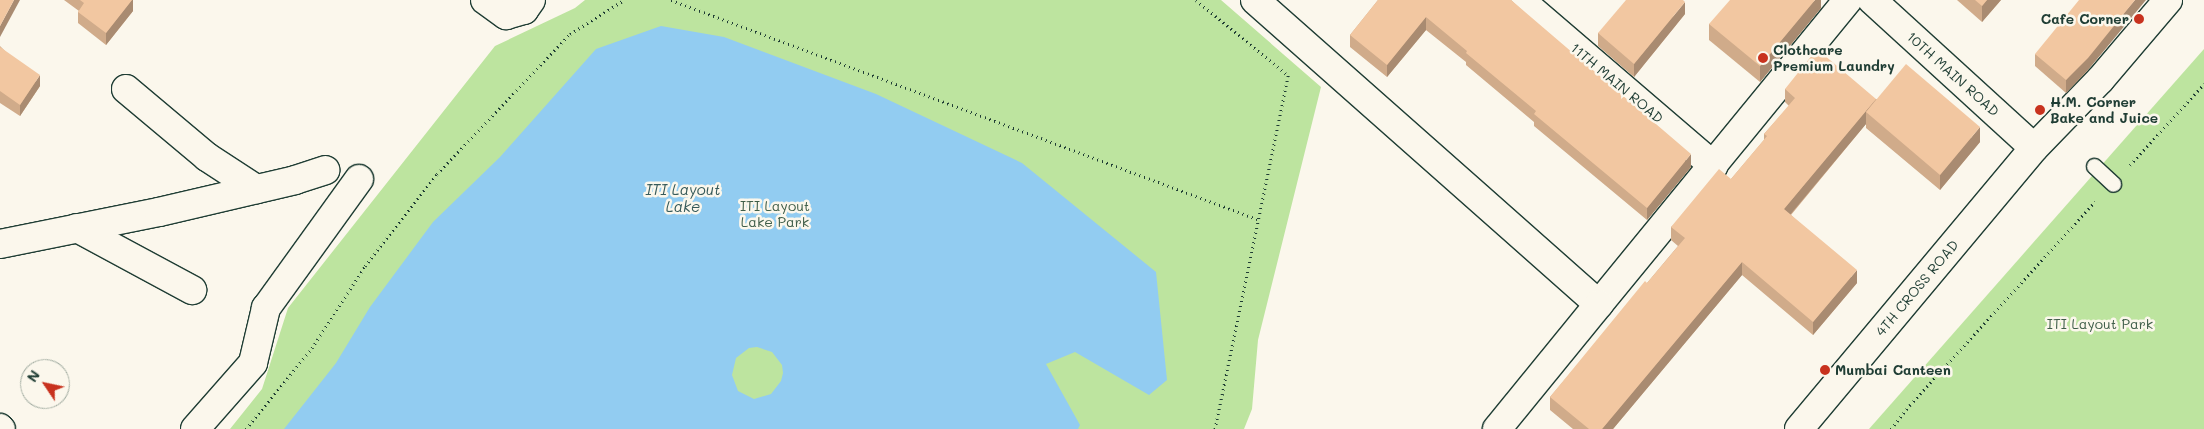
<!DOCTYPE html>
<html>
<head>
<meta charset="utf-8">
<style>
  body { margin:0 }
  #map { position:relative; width:2204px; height:429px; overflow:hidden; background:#fbf7ec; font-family:Mali,sans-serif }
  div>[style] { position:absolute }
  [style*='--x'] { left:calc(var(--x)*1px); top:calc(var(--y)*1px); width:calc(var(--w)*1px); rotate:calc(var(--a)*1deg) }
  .green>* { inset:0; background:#bde49f }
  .water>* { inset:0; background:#92ccf1 }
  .path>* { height:3px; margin-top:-1.5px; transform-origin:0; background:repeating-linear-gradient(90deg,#1f3d34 0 1px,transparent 0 5px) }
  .roads { filter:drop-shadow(1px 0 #1f3d34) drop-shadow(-1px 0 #1f3d34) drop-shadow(0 1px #1f3d34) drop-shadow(0 -1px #1f3d34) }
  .service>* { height:15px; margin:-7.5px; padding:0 7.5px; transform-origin:7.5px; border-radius:7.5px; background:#fbf7ec }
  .minor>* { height:28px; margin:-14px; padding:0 14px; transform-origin:14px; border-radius:14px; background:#fbf7ec }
  .wall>* { inset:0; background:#d0ab8a }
  .shaded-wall>* { inset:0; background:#a98b71 }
  .building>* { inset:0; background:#f2c7a1 }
  .dots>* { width:14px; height:14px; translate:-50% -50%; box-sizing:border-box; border:2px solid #fbf7ec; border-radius:50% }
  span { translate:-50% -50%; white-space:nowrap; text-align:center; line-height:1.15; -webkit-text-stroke:5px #fbf7ec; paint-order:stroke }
  .poi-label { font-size:14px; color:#1f3d34; font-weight:700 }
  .right { translate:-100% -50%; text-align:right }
  .left { translate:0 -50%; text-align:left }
  .street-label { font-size:14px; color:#1f3d34 }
  .park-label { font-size:14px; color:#3f5e49 }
  .water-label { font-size:15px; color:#365a5a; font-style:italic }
  .north { position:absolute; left:20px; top:359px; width:50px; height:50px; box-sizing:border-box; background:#fbf7ec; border:1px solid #a3ada2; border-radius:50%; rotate:304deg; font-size:14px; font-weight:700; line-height:20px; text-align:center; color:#1f3d34 }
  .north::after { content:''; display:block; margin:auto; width:18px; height:22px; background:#c8321e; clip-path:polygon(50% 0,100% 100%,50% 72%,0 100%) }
</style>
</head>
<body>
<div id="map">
  <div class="green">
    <i style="clip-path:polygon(585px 0,1221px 0,1321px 87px,1258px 340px,1252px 409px,1244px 429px,230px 429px,262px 389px,288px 308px,495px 46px,575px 8px)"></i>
    <i style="clip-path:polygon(2204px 49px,2204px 429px,1869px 429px)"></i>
  </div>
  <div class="water">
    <i style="clip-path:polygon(evenodd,661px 26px,724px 37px,876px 94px,1022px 163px,1156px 272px,1167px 380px,1149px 395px,1075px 352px,1046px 364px,1080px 425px,1078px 429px,284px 429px,336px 363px,370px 307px,433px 222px,500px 157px,596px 49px,661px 26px,757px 347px,772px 352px,782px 365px,783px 373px,781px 381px,771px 394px,754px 399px,738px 391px,732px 375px,736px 358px,749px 348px,757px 347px)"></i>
  </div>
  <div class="path">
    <i style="--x:671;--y:0;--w:626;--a:20.49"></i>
    <i style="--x:1196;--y:0;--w:120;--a:39.3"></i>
    <i style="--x:2130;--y:165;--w:110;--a:-47.6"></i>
    <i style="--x:246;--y:429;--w:104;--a:-50.8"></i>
    <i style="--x:312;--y:348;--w:98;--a:-57.1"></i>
    <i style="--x:365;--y:266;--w:117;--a:-52"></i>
    <i style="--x:437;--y:174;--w:193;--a:-46.5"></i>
    <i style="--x:570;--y:34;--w:64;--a:-32.2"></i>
    <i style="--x:1215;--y:429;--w:364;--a:-78.3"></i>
    <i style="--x:1891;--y:429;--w:31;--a:-52"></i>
    <i style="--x:1910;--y:405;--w:275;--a:-47.7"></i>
  </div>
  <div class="roads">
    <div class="service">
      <i style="--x:2094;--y:166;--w:26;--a:43"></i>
    </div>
    <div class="minor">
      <i style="--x:485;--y:0;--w:26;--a:36"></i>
      <i style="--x:506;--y:15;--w:19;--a:-16"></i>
      <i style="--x:524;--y:10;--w:12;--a:-55"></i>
      <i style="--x:1255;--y:0;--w:459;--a:41.5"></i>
      <i style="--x:1599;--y:304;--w:393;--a:-50.7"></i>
      <i style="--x:1520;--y:0;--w:255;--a:40.6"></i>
      <i style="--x:1872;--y:0;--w:219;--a:42.4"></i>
      <i style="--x:126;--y:89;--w:106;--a:40"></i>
      <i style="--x:207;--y:157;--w:59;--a:33.1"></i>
      <i style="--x:77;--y:228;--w:131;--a:28.3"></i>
      <i style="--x:0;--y:244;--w:162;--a:-11.4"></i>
      <i style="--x:159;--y:212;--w:140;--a:-13.2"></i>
      <i style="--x:295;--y:180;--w:32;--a:-18"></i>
      <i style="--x:0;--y:428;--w:1;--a:45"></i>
      <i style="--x:195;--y:429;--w:88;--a:-48.7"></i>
      <i style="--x:253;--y:363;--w:57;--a:-76.7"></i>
      <i style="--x:266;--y:308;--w:159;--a:-54.2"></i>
      <i style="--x:1497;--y:429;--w:161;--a:-50.8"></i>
      <i style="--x:1799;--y:429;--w:366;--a:-50.1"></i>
      <i style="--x:2034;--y:148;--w:95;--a:-45.9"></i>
      <i style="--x:2100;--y:80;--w:105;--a:-49.6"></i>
    </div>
  </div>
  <div class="wall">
    <i style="clip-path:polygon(64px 0,133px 0,133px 11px,106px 45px,78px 23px,78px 12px,79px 11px)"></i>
    <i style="clip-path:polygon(1378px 0,1511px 0,1691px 167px,1647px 220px,1534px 126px,1534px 122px,1466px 65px,1466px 62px,1426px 30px,1387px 77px,1350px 47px,1350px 35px)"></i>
    <i style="clip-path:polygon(1821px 0,1821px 8px,1760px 82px,1709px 40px,1709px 24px)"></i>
    <i style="clip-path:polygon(1957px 0,2001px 0,1982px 22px)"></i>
    <i style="clip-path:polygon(1685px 14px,1634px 77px,1598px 46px,1598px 33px)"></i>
    <i style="clip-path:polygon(0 46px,40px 86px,20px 116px,0 103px)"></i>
    <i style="clip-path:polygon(2035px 54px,2088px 70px,2066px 93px,2035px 66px)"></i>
    <i style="clip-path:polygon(1785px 89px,1876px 99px,1980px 142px,1940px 190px,1866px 128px,1866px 124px,1791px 215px,1857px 283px,1813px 335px,1742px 275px,1613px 429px,1573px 429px,1550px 410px,1550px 397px,1647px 283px,1678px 246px,1671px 240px,1671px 227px,1731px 179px,1764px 140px,1764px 134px,1789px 106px,1785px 102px)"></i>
  </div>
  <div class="shaded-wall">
    <i style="clip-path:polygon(14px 0,20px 0,0 37px,0 26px)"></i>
    <i style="clip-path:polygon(132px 0,133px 0,133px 11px,106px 45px,106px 33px)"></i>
    <i style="clip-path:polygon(1815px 0,1821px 0,1821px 8px,1760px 82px,1760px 66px)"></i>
    <i style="clip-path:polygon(1987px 0,2001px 0,1982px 22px,1982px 6px)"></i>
    <i style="clip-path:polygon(2135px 0,2146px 0,2088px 70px,2066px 93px,2066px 80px)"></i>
    <i style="clip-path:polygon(1685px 2px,1685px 14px,1634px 77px,1634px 64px)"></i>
    <i style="clip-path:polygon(1426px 17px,1426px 30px,1387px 77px,1387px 65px)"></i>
    <i style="clip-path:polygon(40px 75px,40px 86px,20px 116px,20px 105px)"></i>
    <i style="clip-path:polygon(1876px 99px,1866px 112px,1866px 124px,1784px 222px,1784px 209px)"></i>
    <i style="clip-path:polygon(1980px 127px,1980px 142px,1940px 190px,1940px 175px)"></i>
    <i style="clip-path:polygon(1691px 154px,1691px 167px,1647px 220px,1647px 208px)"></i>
    <i style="clip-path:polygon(1742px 262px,1742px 275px,1613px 429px,1602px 429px)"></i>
    <i style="clip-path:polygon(1857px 270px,1857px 283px,1813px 335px,1813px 322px)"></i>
  </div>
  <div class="building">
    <i style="clip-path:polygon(0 0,14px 0,0 26px)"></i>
    <i style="clip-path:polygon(80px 0,132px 0,106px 33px,78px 12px,84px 3px)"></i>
    <i style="clip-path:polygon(1378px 0,1511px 0,1691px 154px,1647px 208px,1534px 114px,1536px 111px,1466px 53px,1467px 51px,1426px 17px,1387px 65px,1350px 35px)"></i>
    <i style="clip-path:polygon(1626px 0,1683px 0,1685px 2px,1634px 64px,1598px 33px)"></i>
    <i style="clip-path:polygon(1730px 0,1815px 0,1760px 66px,1709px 24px)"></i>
    <i style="clip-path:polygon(1975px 0,1987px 0,1982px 6px)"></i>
    <i style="clip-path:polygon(2079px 0,2135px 0,2088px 58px,2066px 80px,2035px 54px)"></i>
    <i style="clip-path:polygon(0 47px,40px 75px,20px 105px,0 91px)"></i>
    <i style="clip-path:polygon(1817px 49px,1876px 99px,1784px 209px,1857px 270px,1813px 322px,1742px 262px,1602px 429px,1589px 429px,1550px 397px,1645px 281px,1647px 283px,1685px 238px,1671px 227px,1719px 169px,1731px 179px,1767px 136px,1764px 134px,1795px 98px,1785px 89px)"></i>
    <i style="clip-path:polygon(1906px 64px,1980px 127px,1940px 175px,1866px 112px)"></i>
  </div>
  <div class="dots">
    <i style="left:2139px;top:19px;background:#c8321e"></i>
    <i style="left:1763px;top:58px;background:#c8321e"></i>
    <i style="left:2040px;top:110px;background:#c8321e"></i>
    <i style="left:1825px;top:370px;background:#c8321e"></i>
  </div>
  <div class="poi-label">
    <span class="right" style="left:2129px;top:19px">Cafe Corner</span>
    <span class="left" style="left:1773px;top:58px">Clothcare<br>Premium Laundry</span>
    <span class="left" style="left:2050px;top:110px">H.M. Corner<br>Bake and Juice</span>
    <span class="left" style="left:1835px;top:370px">Mumbai Canteen</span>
  </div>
  <div class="street-label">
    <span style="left:1953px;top:74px;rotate:42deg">10TH MAIN ROAD</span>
    <span style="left:1617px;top:83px;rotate:40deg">11TH MAIN ROAD</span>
    <span style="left:1917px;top:288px;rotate:-50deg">4TH CROSS ROAD</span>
  </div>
  <div class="park-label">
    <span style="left:775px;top:214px">ITI Layout<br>Lake Park</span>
    <span style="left:2100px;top:324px">ITI Layout Park</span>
  </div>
  <div class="water-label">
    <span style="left:683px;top:198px">ITI Layout<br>Lake</span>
  </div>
  <div class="north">N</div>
</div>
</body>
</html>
